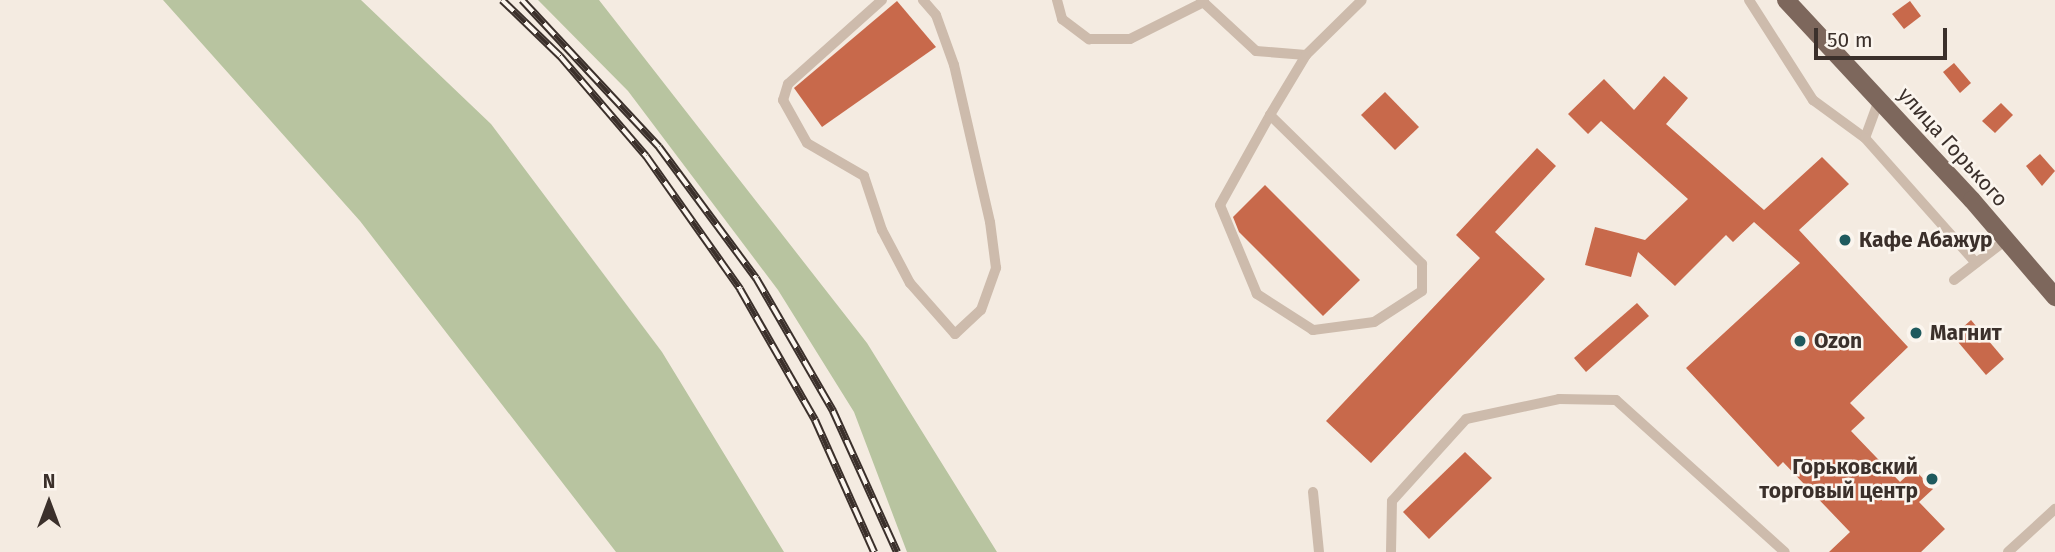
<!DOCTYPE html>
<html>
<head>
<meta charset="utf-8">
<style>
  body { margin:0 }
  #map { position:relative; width:2055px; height:552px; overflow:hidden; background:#f4ebe1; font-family:"Fira Sans",sans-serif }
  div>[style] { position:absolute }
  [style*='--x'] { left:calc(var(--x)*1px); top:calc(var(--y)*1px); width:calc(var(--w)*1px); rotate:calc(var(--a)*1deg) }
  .green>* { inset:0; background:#b8c4a0 }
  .building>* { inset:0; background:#c8694b }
  .lane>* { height:10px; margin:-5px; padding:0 5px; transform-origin:5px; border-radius:5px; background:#cdbbac }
  .primary>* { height:18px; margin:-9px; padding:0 9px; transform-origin:9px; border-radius:9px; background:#7d675c }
  .rail>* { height:8px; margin-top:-4px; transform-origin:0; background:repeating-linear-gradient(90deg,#fbf5ee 0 16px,#3b302b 0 32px); box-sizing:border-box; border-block:2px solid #3b302b }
  .dots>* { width:19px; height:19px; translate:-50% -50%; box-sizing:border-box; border:4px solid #fbf5ee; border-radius:50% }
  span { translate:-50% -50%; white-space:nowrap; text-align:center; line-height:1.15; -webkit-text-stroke:5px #fbf5ee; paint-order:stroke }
  .street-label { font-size:21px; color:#3b302b }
  .poi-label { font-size:21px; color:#3b302b; font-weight:700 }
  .left { translate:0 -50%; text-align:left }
  .right { translate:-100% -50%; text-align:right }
  .north { position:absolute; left:14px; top:468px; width:70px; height:70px; -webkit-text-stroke:5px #fbf5ee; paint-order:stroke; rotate:0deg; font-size:19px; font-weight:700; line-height:28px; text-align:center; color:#3b302b }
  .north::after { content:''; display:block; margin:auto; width:24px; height:32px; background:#3b302b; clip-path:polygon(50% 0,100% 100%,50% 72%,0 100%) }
  .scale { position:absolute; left:1814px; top:28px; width:133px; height:32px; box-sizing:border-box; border:4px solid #3b302b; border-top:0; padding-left:9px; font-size:21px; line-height:24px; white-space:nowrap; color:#3b302b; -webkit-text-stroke:5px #fbf5ee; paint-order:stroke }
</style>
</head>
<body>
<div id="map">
  <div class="green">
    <i style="clip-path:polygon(163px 0,361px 0,491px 124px,662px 352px,784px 552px,616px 552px,360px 221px)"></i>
    <i style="clip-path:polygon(538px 0,599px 0,867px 343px,997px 552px,907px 552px,854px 412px,778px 290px,628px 91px)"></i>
  </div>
  <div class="building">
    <i style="clip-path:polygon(897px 1px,936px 47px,822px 127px,794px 88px)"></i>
    <i style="clip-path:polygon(1910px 1px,1921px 16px,1904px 29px,1892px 14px)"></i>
    <i style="clip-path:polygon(1954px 63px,1971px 83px,1960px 93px,1943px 72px)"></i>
    <i style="clip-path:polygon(1664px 76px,1688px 98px,1666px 124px,1764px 210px,1822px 157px,1849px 184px,1799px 230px,1908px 347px,1850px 403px,1865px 418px,1851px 431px,1900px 482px,1914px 469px,1933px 489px,1919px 502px,1945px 529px,1921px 552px,1829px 552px,1850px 532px,1783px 462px,1778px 467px,1686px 368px,1800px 263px,1754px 222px,1733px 242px,1726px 235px,1675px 286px,1638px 252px,1631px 277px,1585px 265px,1595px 227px,1645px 240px,1688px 199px,1601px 121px,1588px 134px,1568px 114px,1604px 79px,1634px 110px)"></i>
    <i style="clip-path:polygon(1385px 92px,1419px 127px,1395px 150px,1361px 115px)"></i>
    <i style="clip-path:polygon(2001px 103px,2013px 115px,1995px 133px,1982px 121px)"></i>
    <i style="clip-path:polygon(1537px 148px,1556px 166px,1495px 232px,1545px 279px,1371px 463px,1326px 421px,1480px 258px,1456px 235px)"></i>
    <i style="clip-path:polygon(2040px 154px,2055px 171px,2042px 186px,2026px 166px)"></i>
    <i style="clip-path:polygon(1265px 185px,1360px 280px,1323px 316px,1239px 232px,1233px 217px)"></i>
    <i style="clip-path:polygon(1637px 303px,1649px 316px,1586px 372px,1574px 358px)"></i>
    <i style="clip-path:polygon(1971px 320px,2004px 359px,1986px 375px,1953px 336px)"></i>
    <i style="clip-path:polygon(1465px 452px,1492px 478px,1429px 539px,1403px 512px)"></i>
  </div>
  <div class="lane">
    <i style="--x:882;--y:0;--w:126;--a:138.2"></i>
    <i style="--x:788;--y:84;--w:17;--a:107"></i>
    <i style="--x:783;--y:100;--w:49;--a:60.8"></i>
    <i style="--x:807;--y:143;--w:66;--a:30.1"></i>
    <i style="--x:864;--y:176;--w:57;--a:71.6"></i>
    <i style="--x:882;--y:230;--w:60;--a:62.2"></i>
    <i style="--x:910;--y:283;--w:68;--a:48.6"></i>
    <i style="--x:955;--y:334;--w:35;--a:-43"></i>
    <i style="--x:981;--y:310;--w:45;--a:-70.3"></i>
    <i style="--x:996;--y:268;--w:46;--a:-97.4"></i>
    <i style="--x:990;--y:222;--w:161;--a:-102.9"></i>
    <i style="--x:954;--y:65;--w:53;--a:-109.8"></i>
    <i style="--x:936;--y:15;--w:20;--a:-131"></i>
    <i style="--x:1057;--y:0;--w:20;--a:75"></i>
    <i style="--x:1062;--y:19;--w:34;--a:37"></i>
    <i style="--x:1089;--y:39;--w:41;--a:0"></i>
    <i style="--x:1130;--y:39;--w:83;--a:-26.6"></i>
    <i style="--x:1201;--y:0;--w:75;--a:42.8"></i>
    <i style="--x:1256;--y:51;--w:50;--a:4.6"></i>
    <i style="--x:1306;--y:55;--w:78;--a:-44.5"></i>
    <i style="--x:1749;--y:0;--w:119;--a:57.4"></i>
    <i style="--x:1813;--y:100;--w:64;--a:36.2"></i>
    <i style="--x:1879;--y:100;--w:40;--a:110.2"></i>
    <i style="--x:1865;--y:138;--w:167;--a:48.4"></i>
    <i style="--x:1270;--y:115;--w:213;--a:44.4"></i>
    <i style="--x:1422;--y:264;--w:27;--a:90"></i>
    <i style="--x:1422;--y:291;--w:57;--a:147.1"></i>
    <i style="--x:1374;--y:322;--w:62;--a:172.5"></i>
    <i style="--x:1313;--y:330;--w:67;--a:-147.3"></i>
    <i style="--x:1257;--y:294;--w:96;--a:-112.6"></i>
    <i style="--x:1220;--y:205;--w:103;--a:-60.9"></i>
    <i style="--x:1270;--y:115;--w:70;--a:-59"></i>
    <i style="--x:1954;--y:280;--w:66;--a:-37.6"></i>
    <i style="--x:1313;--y:492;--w:60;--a:84.3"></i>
    <i style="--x:1391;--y:552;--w:51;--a:-88.9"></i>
    <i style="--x:1392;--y:501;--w:110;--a:-47.9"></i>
    <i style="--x:1466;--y:419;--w:95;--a:-12.1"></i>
    <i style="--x:1559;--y:399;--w:57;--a:1"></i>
    <i style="--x:1616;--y:400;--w:227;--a:42"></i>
    <i style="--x:2008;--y:552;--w:64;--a:-42.5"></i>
  </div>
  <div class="primary">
    <i style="--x:1786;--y:0;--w:273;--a:47.1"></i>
    <i style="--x:1972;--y:200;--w:128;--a:49.4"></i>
  </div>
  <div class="rail">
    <i style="--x:502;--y:0;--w:81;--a:44"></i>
    <i style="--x:560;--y:56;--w:132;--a:49.3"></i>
    <i style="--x:646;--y:156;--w:163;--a:54.7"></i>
    <i style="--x:740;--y:289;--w:151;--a:60.2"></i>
    <i style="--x:815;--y:420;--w:145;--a:65.9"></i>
    <i style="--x:522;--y:0;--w:201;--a:47"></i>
    <i style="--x:659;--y:147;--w:163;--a:53.5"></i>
    <i style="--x:756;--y:278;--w:154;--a:59.9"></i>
    <i style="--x:833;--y:411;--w:155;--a:65.6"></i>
  </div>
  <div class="dots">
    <i style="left:1845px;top:240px;background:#1f5a5e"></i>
    <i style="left:1916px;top:333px;background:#1f5a5e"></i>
    <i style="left:1800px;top:341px;background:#1f5a5e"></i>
    <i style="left:1932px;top:479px;background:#1f5a5e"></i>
  </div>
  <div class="street-label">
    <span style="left:1953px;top:147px;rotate:48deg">улица Горького</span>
  </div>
  <div class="poi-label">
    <span class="left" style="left:1859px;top:240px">Кафе Абажур</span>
    <span class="left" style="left:1930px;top:333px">Магнит</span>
    <span class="left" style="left:1814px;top:341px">Ozon</span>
    <span class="right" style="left:1918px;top:479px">Горьковский<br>торговый центр</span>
  </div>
  <div class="north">N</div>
  <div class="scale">50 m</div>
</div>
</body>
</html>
